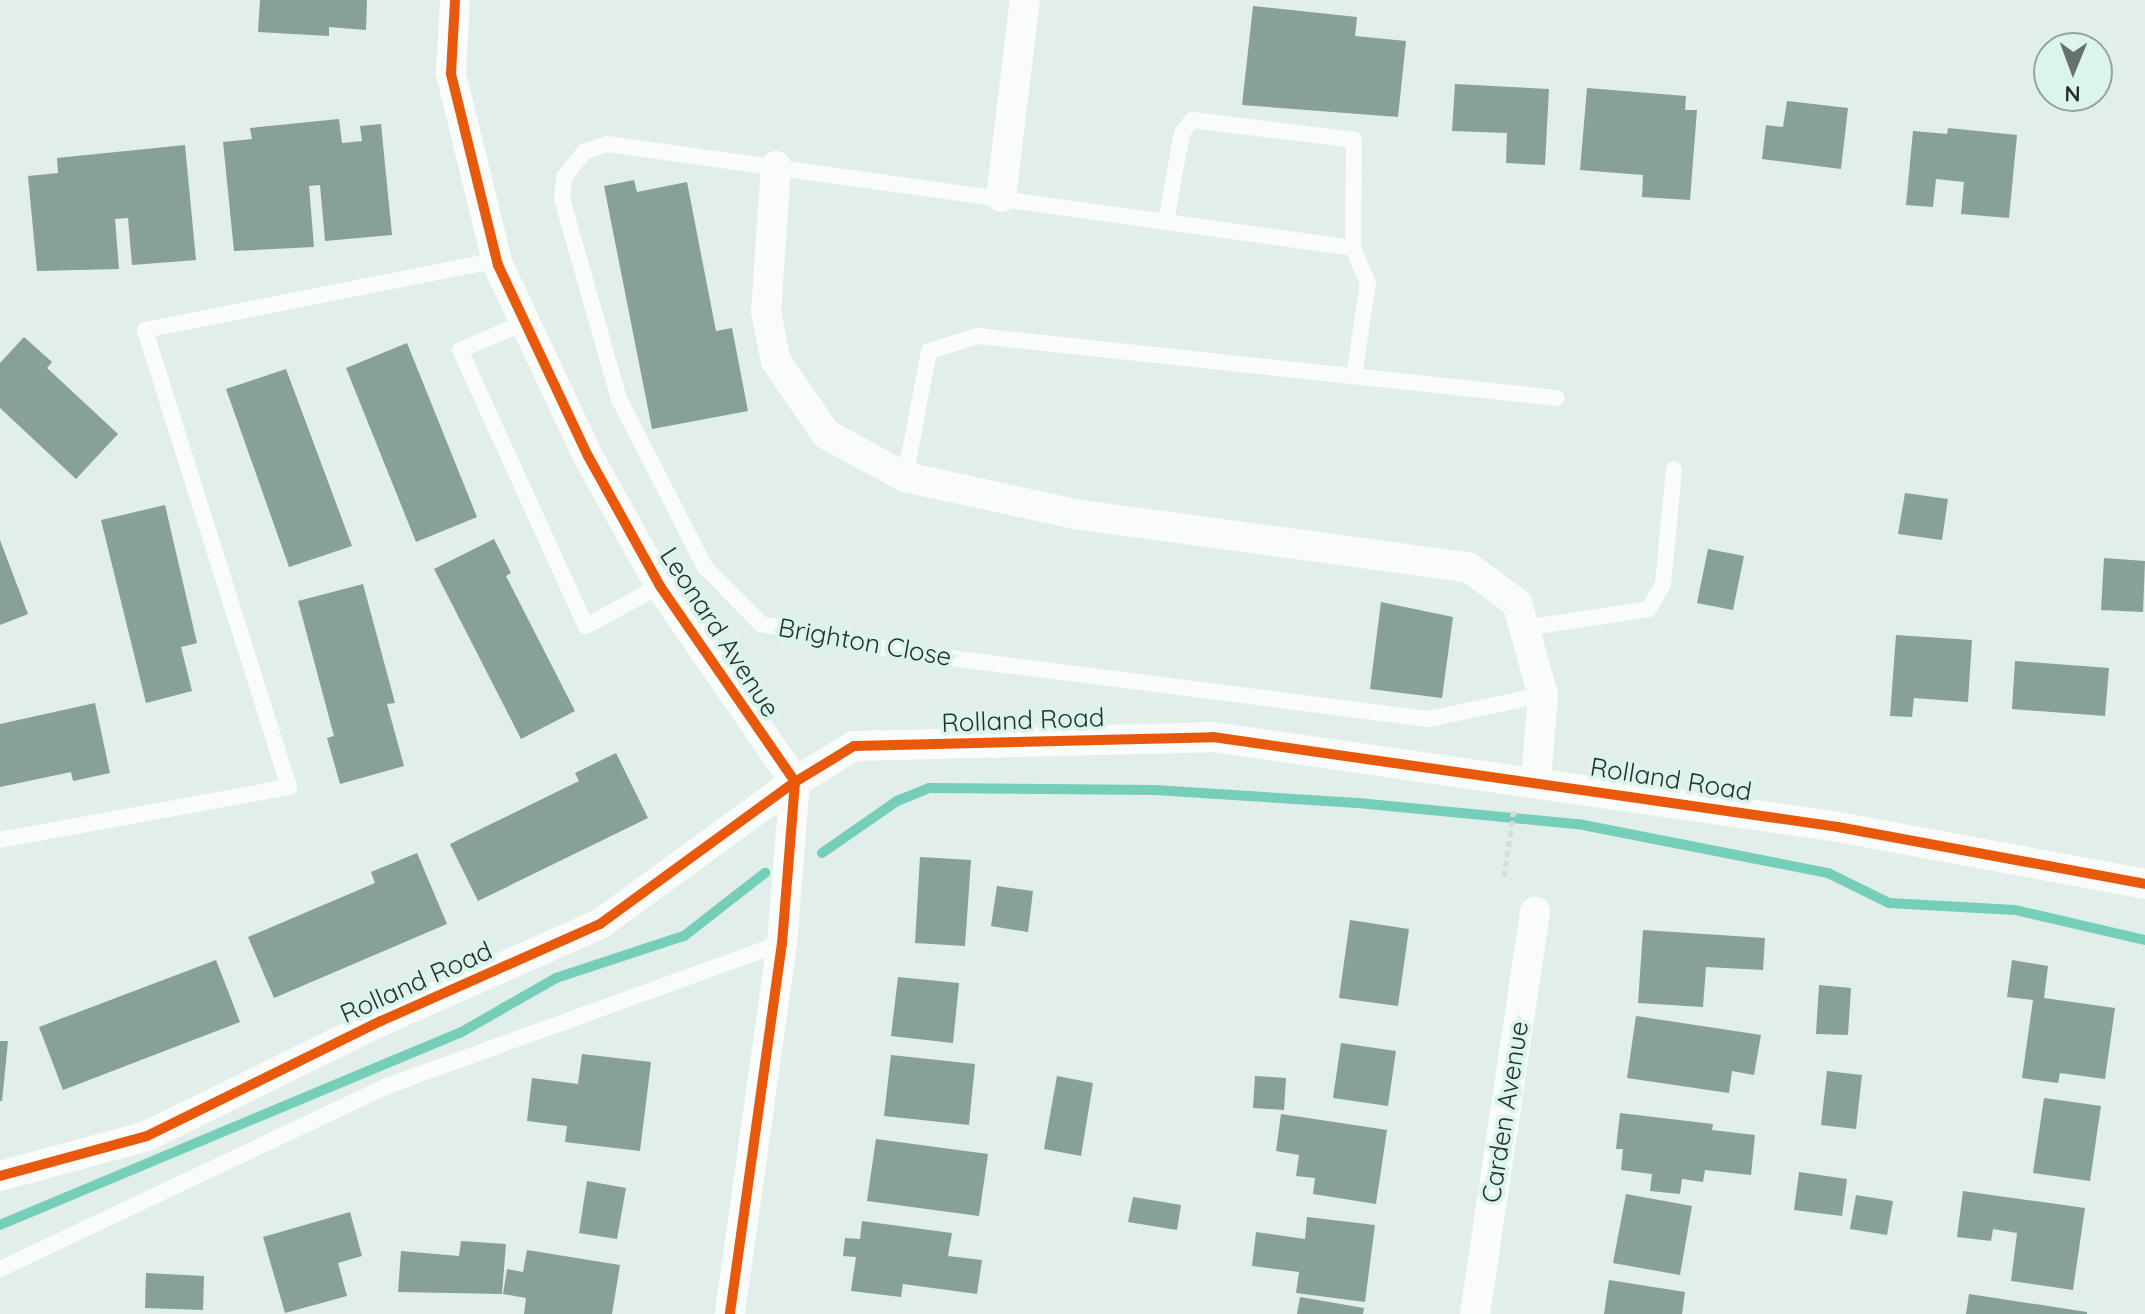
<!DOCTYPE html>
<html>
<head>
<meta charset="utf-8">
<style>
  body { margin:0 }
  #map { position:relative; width:2145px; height:1314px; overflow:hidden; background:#e1eeea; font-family:Quicksand,sans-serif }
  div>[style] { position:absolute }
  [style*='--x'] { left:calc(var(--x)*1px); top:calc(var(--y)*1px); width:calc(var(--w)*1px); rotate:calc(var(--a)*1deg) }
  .stream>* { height:10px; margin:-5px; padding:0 5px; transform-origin:5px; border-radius:5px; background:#74ceb8 }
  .building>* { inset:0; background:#87a09a }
  .path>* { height:5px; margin-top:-2.5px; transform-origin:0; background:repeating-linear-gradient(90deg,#d8dbdb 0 6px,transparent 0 10px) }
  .service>* { height:16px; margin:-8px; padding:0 8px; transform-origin:8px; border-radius:8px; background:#fafcfc }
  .minor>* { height:30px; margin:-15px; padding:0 15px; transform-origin:15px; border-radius:15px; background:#fafcfc }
  .cycleway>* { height:10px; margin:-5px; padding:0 5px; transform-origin:5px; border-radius:5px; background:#e8590c }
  span { translate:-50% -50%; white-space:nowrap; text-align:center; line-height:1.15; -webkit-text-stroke:8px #dbf4ec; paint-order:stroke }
  .street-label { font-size:26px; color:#252f2c }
  .north { position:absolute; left:2033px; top:32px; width:80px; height:80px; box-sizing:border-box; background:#dbf4ec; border:2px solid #92a59f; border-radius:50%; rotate:181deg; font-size:22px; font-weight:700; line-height:32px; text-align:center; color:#252f2c }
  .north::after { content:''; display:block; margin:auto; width:28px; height:36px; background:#67726e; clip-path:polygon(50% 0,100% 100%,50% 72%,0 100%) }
</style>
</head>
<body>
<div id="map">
  <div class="stream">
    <i style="--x:822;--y:853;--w:91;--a:-34.7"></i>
    <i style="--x:897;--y:801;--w:35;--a:-22"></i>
    <i style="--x:929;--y:788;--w:226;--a:0.5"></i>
    <i style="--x:1155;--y:790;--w:203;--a:3.7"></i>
    <i style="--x:1358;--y:803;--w:221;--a:5.5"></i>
    <i style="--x:1578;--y:824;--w:255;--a:11.1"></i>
    <i style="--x:1828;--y:873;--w:68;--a:26.2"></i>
    <i style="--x:1889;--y:903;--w:126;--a:3.2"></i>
    <i style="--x:2015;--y:910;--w:133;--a:13"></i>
    <i style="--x:0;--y:1225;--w:498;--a:-22.7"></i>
    <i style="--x:460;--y:1033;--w:111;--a:-29.8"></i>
    <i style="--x:556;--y:978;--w:135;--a:-18.2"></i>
    <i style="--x:684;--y:936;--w:103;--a:-37.9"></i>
  </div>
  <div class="building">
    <i style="clip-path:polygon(260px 0,367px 0,366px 30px,329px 27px,329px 36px,258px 32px)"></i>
    <i style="clip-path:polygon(1253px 6px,1357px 17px,1355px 36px,1406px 41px,1398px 117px,1242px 105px)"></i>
    <i style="clip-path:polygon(1455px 84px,1549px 89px,1545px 165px,1506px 163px,1507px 133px,1452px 131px)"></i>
    <i style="clip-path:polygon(1587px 88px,1686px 96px,1685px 110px,1697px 110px,1690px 200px,1642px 197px,1643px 175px,1580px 170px)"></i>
    <i style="clip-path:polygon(1787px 101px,1848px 108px,1841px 169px,1762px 159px,1766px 125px,1783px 127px)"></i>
    <i style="clip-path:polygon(339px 119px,342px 143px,362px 141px,360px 126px,381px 124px,392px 235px,325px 241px,320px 185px,309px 186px,314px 247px,234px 251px,223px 142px,252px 139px,250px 128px)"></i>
    <i style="clip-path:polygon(1948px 128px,2017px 135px,2009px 218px,1961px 214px,1964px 182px,1936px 179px,1933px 207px,1906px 205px,1913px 131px,1947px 134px)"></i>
    <i style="clip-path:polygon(185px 145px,196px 260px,132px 265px,128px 218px,115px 219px,119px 269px,37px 271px,28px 176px,58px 173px,57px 158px)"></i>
    <i style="clip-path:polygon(634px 180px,637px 192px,687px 182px,716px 331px,732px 328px,748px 411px,652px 429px,604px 186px)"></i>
    <i style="clip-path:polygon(24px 337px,52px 362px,47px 368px,118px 434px,76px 479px,0 408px,0 363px)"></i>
    <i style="clip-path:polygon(407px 343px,477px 517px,416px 542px,346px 368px)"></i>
    <i style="clip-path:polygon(286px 369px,352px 546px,289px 567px,226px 389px)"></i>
    <i style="clip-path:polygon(1905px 493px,1948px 499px,1942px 540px,1898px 534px)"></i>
    <i style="clip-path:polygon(165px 505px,197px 643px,181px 647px,192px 691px,146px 703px,101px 520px)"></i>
    <i style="clip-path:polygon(494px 539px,511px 573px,506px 576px,575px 711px,521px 739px,434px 569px)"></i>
    <i style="clip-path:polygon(0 540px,28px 614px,0 625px)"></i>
    <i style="clip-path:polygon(1708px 549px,1744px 556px,1733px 610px,1697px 603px)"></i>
    <i style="clip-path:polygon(2104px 558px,2145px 561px,2143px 612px,2101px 610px)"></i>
    <i style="clip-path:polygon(363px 584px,395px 703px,387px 704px,404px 766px,340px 784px,327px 738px,334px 736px,298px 601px)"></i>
    <i style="clip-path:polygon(1381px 602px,1453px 617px,1442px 698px,1370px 689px)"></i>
    <i style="clip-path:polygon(1896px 635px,1972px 640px,1968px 702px,1914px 698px,1912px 717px,1890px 716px)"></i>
    <i style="clip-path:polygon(2015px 661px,2109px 668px,2105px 716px,2012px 709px)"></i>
    <i style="clip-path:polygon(95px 703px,110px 773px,73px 781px,71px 772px,0 787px,0 724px)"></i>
    <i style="clip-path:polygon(616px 753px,648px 818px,478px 901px,450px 844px,579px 781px,575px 773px)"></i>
    <i style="clip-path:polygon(417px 853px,447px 924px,274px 998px,248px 937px,375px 883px,371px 872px)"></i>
    <i style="clip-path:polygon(920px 857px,971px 860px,965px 946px,915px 943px)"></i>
    <i style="clip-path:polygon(997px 886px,1033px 891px,1028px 932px,991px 926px)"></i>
    <i style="clip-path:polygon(1350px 920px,1409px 929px,1398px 1006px,1339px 998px)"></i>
    <i style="clip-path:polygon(1643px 930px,1765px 938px,1763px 970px,1706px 967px,1703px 1007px,1638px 1003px)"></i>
    <i style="clip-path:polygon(216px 960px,240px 1022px,63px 1090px,39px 1027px)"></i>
    <i style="clip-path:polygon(2012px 960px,2048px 966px,2044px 998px,2115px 1008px,2105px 1079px,2060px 1073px,2058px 1083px,2022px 1078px,2033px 1000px,2007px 997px)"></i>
    <i style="clip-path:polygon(898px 977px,959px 983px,953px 1043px,891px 1036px)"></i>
    <i style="clip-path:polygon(1819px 985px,1851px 988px,1848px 1035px,1816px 1034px)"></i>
    <i style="clip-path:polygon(1636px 1016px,1761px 1035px,1754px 1075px,1732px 1071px,1729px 1093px,1627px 1078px)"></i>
    <i style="clip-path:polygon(0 1041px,8px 1041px,2px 1101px,0 1101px)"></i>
    <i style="clip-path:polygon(1341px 1043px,1396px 1051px,1388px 1106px,1333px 1098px)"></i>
    <i style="clip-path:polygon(582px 1054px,651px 1062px,640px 1151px,565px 1142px,567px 1126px,527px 1121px,532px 1078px,578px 1084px)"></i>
    <i style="clip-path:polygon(891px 1055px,975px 1064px,969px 1125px,884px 1116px)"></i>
    <i style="clip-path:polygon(1827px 1071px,1862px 1075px,1856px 1129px,1821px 1125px)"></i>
    <i style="clip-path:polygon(1057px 1076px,1093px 1083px,1081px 1156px,1044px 1149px)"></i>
    <i style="clip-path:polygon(1255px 1076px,1286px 1078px,1284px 1110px,1253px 1108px)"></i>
    <i style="clip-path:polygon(2044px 1098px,2101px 1106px,2090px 1181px,2033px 1173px)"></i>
    <i style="clip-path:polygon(1620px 1113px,1713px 1124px,1712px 1130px,1755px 1135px,1751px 1175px,1705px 1170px,1703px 1182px,1682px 1179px,1680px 1194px,1650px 1191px,1652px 1174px,1621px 1170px,1623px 1149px,1616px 1149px)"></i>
    <i style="clip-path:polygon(1281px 1114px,1387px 1130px,1376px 1204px,1313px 1194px,1315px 1178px,1296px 1176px,1299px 1155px,1276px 1151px)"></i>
    <i style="clip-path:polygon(876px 1139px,988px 1154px,979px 1216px,867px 1201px)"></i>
    <i style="clip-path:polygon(1799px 1172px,1847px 1179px,1842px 1216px,1794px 1210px)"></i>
    <i style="clip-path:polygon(587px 1181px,626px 1188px,617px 1239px,579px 1233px)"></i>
    <i style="clip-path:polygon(1963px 1191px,2085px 1208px,2073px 1290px,2011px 1281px,2017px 1233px,1993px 1229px,1991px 1241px,1957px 1237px)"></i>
    <i style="clip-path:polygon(1626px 1194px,1692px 1206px,1680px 1275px,1613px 1263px)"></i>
    <i style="clip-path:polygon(1856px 1195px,1893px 1201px,1887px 1235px,1850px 1229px)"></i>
    <i style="clip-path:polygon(1133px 1197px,1181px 1205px,1177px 1230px,1128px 1222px)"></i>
    <i style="clip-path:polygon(350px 1212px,362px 1256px,338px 1263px,347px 1296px,285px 1313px,263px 1237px)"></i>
    <i style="clip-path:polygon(1307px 1217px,1375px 1225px,1365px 1302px,1296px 1293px,1299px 1272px,1252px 1266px,1256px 1232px,1305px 1239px)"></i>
    <i style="clip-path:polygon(862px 1221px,952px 1233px,948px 1256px,982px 1260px,977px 1294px,903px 1284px,901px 1297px,851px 1291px,856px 1257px,843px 1256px,845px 1238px,860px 1239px)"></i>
    <i style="clip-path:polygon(461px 1241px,506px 1244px,502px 1294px,398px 1292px,401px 1251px,459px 1256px)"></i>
    <i style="clip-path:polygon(527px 1250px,620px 1265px,612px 1314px,524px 1314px,526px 1298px,503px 1294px,507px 1269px,523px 1272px)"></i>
    <i style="clip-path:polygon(146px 1273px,204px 1276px,203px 1310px,145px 1308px)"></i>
    <i style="clip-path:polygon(1609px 1280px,1685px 1292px,1682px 1314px,1604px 1314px)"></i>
    <i style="clip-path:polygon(1969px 1294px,2087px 1312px,2087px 1314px,1966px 1314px)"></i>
    <i style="clip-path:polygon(1300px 1297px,1364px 1308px,1363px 1314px,1297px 1314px)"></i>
  </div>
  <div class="path">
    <i style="--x:1504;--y:876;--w:68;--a:-81.5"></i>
  </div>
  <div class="service">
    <i style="--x:1166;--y:221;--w:89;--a:-79.7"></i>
    <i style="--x:1182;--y:133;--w:16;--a:-52"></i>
    <i style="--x:1192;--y:120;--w:163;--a:7"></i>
    <i style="--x:1354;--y:140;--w:108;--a:90.5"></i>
    <i style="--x:1353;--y:248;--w:38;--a:67"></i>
    <i style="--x:1368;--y:283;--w:94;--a:98.6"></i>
    <i style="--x:1353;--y:248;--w:753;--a:-172.06"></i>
    <i style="--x:607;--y:144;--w:24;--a:161"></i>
    <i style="--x:584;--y:152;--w:33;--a:128"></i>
    <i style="--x:564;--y:178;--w:21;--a:95"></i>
    <i style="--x:562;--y:199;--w:208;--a:74.1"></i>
    <i style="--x:619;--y:399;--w:189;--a:62.9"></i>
    <i style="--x:705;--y:567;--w:80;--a:45.5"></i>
    <i style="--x:761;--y:624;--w:154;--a:10.9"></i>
    <i style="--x:912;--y:653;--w:520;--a:7.29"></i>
    <i style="--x:1428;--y:719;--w:117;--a:-11.8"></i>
    <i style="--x:524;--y:323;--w:69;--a:157.1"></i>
    <i style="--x:460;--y:350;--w:303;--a:65.5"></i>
    <i style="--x:586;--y:626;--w:84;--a:-28.4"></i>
    <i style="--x:905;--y:477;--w:128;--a:-79.2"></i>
    <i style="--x:929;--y:351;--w:51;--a:-17"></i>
    <i style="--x:978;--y:336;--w:582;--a:6.11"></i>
    <i style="--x:1525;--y:628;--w:125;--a:-8.7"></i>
    <i style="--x:1649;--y:609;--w:29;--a:-61"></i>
    <i style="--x:1663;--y:584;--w:115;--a:-84.5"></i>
    <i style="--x:0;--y:840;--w:294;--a:-10.4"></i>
    <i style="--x:289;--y:787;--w:479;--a:-107.5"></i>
    <i style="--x:145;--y:330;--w:359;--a:-11.2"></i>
    <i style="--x:0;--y:1269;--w:431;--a:-25.3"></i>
    <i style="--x:390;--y:1085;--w:417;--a:-19.9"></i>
  </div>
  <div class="minor">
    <i style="--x:455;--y:0;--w:74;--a:93.1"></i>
    <i style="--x:451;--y:74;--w:197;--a:76.2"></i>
    <i style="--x:498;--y:265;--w:211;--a:64.8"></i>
    <i style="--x:588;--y:456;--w:149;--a:61"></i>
    <i style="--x:660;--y:586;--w:238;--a:55.4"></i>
    <i style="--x:795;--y:782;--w:162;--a:94.6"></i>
    <i style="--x:782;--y:943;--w:375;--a:98"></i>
    <i style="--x:776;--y:166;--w:146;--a:93.9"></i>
    <i style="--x:766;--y:312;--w:50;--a:78.5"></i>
    <i style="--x:776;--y:361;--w:88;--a:55.6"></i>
    <i style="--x:826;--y:434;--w:90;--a:28.6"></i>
    <i style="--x:905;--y:477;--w:173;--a:12.3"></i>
    <i style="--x:1074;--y:514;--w:398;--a:7.7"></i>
    <i style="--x:1468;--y:567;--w:61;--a:36.3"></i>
    <i style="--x:1517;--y:603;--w:96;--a:74.2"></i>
    <i style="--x:1543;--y:695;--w:85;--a:94.7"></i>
    <i style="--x:1001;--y:197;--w:198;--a:-83.1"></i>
    <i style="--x:0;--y:1176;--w:152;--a:-15.2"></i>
    <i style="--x:147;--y:1136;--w:261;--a:-26.2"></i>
    <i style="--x:381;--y:1021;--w:240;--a:-23.9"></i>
    <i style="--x:600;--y:924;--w:241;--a:-36.1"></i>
    <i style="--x:795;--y:782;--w:69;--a:-31.4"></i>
    <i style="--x:854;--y:746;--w:359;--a:-1.4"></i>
    <i style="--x:1213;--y:737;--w:631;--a:8.19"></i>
    <i style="--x:1838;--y:827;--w:312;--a:10.5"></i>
    <i style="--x:1475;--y:1314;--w:407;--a:-81.5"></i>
  </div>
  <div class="cycleway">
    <i style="--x:455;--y:0;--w:74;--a:93.1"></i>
    <i style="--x:451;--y:74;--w:197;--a:76.2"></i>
    <i style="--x:498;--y:265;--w:211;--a:64.8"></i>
    <i style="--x:588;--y:456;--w:149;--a:61"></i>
    <i style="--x:660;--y:586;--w:238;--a:55.4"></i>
    <i style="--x:795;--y:782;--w:162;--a:94.6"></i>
    <i style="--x:782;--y:943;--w:375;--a:98"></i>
    <i style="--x:0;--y:1176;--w:152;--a:-15.2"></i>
    <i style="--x:147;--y:1136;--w:261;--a:-26.2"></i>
    <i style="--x:381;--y:1021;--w:240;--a:-23.9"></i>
    <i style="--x:600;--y:924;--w:241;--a:-36.1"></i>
    <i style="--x:795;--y:782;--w:69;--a:-31.4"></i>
    <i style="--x:854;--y:746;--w:359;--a:-1.4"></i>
    <i style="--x:1213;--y:737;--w:631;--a:8.19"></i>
    <i style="--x:1838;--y:827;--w:312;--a:10.5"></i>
  </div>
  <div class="street-label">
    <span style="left:720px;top:632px;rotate:57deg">Leonard Avenue</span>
    <span style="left:865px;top:642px;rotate:10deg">Brighton Close</span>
    <span style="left:1023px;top:720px;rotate:-2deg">Rolland Road</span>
    <span style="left:1671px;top:779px;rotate:9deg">Rolland Road</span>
    <span style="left:416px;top:982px;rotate:-24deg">Rolland Road</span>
    <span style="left:1505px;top:1112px;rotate:-81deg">Carden Avenue</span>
  </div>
  <div class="north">N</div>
</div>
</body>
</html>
